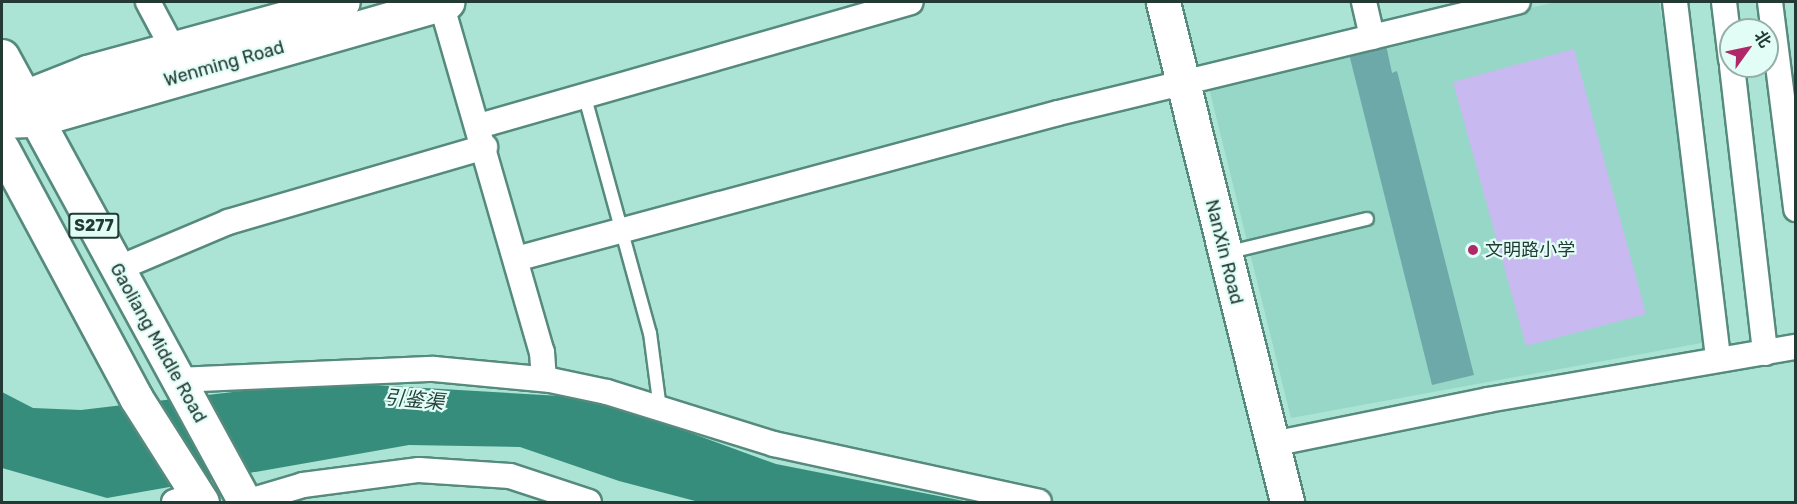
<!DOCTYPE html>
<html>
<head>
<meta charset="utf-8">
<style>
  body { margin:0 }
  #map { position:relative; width:1797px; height:504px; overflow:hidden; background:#abe3d4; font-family:Rubik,"Noto Sans SC",sans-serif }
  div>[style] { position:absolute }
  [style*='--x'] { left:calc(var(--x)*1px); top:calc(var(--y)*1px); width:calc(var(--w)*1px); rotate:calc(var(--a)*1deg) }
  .built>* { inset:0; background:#97d7c7 }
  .green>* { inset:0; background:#c8b9f1 }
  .water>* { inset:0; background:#368d7b }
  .building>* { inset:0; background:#6ea9aa }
  .roads { filter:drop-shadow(2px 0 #558a7d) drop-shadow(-2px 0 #558a7d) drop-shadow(0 2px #558a7d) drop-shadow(0 -2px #558a7d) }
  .lane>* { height:12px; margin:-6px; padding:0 6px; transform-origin:6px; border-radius:6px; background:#fff }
  .street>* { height:24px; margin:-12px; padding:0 12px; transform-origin:12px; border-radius:12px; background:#fff }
  .secondary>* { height:33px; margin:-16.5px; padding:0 16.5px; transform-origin:16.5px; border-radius:16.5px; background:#fff }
  .primary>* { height:33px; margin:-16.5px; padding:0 16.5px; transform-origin:16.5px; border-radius:16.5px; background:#fff }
  .dots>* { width:16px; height:16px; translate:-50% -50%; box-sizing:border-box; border:3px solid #e2fdf5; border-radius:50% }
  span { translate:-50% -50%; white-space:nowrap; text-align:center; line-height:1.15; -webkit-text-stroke:4.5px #e2fdf5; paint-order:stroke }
  .shield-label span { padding:2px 4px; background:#e2fdf5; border:2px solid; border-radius:4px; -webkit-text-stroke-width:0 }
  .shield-label { font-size:16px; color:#223934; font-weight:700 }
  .street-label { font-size:18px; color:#223934 }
  .poi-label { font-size:18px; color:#223934 }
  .left { translate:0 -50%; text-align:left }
  .water-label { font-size:20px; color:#27423c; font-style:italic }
  .frame { position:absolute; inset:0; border:3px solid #223934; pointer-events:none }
  .north { position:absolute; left:1719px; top:18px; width:60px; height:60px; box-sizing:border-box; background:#e2fdf5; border:2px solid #95afa8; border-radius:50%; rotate:57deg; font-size:16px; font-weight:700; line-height:24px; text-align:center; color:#223934 }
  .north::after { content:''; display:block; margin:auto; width:21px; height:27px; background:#b12869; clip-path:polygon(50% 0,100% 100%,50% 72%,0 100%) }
</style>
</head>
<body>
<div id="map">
  <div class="built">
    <i style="clip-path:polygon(1556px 2px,1659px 2px,1685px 158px,1707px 342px,1291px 418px,1208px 84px)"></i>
  </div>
  <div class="green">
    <i style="clip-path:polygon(1574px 49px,1646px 314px,1526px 346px,1453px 82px)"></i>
  </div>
  <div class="water">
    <i style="clip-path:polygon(374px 385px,578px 397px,658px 421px,776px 464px,969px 502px,699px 502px,619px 481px,520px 447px,409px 445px,107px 498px,2px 468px,2px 392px,33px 408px,81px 410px,266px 388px)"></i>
  </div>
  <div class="building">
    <i style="clip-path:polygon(1386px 45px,1392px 73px,1397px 71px,1474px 375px,1432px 385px,1349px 54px)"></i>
  </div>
  <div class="roads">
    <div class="lane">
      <i style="--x:584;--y:94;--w:248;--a:74.6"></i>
      <i style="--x:650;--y:333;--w:77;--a:82.5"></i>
      <i style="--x:1226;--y:253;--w:145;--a:-13.6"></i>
    </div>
    <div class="street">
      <i style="--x:148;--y:2;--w:51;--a:61.9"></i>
      <i style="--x:1364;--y:2;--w:36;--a:77"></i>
      <i style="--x:1675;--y:2;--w:360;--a:83.1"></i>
      <i style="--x:1724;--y:2;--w:58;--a:83.1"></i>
      <i style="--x:1770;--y:2;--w:209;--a:82.8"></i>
      <i style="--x:441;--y:3;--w:363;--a:73.9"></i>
      <i style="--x:542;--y:352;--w:27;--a:86"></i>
      <i style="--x:1732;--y:66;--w:289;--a:83.4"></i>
      <i style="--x:479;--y:126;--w:449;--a:-16"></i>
      <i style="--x:516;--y:259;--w:561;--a:-15.08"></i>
      <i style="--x:1058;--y:113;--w:473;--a:-13.6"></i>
      <i style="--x:117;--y:269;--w:121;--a:-22.9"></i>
      <i style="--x:228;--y:222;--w:268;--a:-16.3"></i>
      <i style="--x:177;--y:380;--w:257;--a:-2.5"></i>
      <i style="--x:434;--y:369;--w:117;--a:5.4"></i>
      <i style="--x:550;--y:380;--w:58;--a:11.9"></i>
      <i style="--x:607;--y:392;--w:175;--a:17.3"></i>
      <i style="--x:774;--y:444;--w:271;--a:12.3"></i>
      <i style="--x:1272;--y:444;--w:220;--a:-11.5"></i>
      <i style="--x:1488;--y:400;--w:313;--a:-9.8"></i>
      <i style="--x:174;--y:502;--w:23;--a:-20"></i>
      <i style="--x:246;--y:502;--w:59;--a:-16.6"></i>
      <i style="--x:303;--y:485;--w:117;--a:-7.4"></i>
      <i style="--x:419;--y:470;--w:91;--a:3.8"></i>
      <i style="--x:510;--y:476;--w:83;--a:18.2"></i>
    </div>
    <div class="secondary">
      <i style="--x:1163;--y:2;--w:515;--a:76.07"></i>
      <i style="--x:2;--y:112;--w:27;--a:-34"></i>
      <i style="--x:24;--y:97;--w:68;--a:-21.6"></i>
      <i style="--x:87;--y:72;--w:265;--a:-15.3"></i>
      <i style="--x:2;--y:121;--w:34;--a:-2"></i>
      <i style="--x:36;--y:120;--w:428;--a:-16"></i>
    </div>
    <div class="primary">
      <i style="--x:2;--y:56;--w:508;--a:61.42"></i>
      <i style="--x:2;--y:148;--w:284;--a:61.8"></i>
      <i style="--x:136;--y:398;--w:123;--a:57.6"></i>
    </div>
  </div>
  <div class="dots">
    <i style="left:1473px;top:250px;background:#b12869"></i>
  </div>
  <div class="shield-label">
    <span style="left:94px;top:226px">S277</span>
  </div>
  <div class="street-label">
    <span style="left:224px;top:64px;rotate:-16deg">Wenming Road</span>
    <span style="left:1224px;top:252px;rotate:76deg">NanXin Road</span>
    <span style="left:158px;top:343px;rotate:61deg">Gaoliang Middle Road</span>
  </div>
  <div class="poi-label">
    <span class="left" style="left:1485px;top:250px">文明路小学</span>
  </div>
  <div class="water-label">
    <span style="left:414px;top:400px;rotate:5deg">引鉴渠</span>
  </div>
  <div class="frame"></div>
  <div class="north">北</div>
</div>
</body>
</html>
